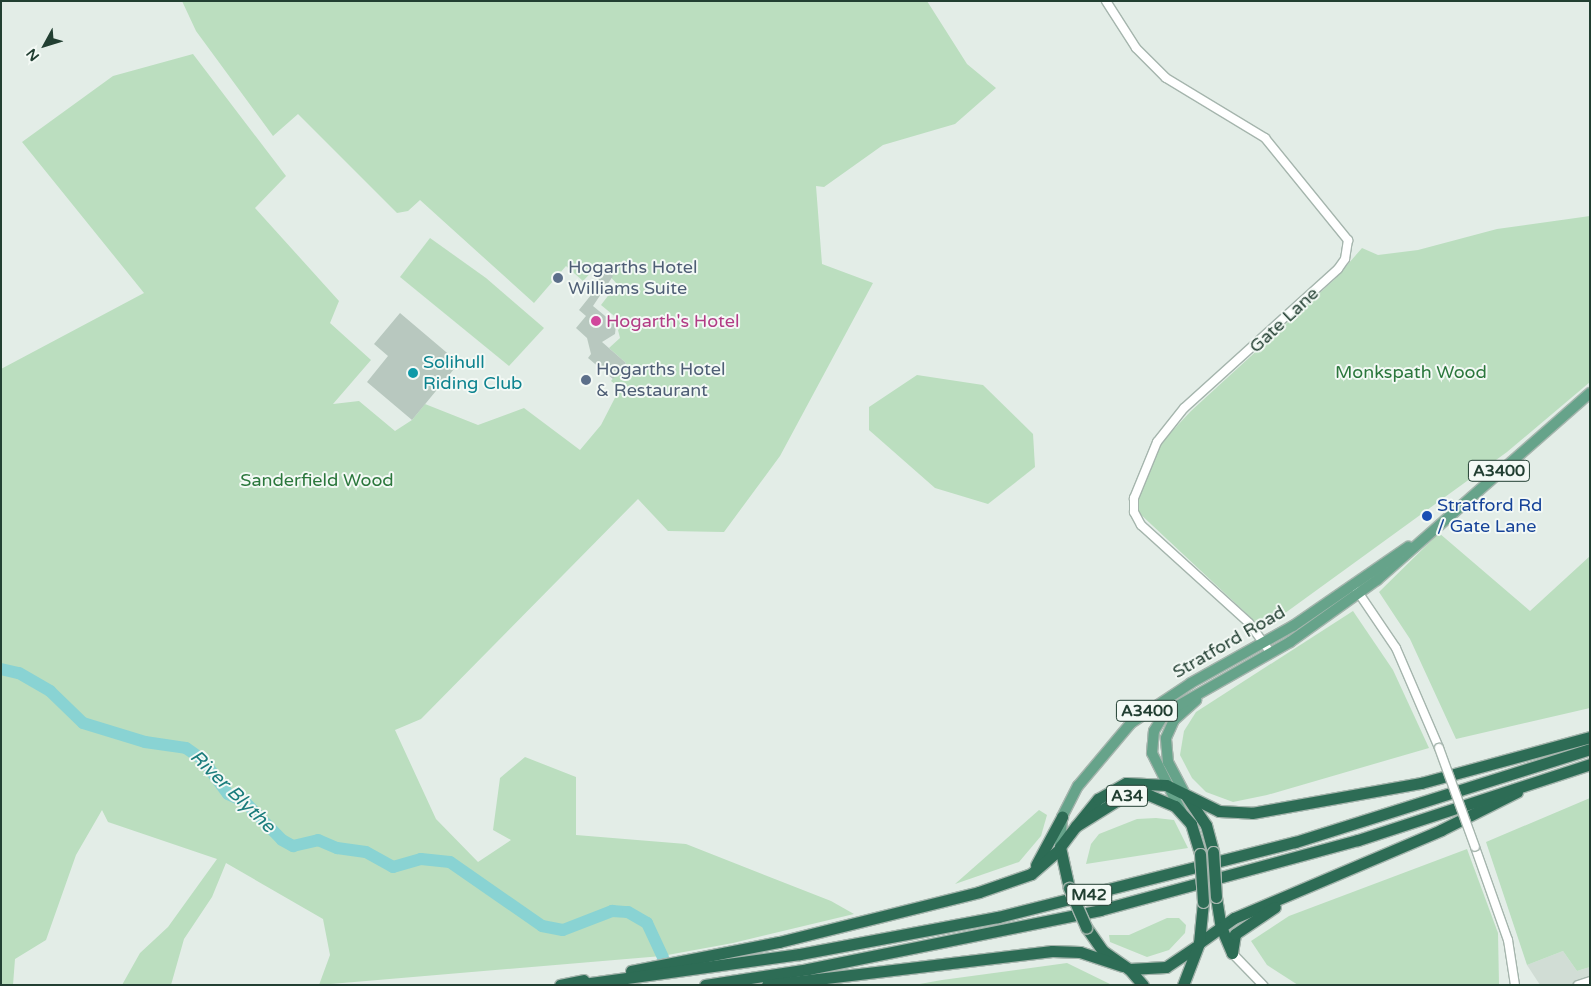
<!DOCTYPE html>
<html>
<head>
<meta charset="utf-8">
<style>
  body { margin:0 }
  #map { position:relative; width:1591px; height:986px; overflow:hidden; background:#e3ede7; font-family:"Varela Round",sans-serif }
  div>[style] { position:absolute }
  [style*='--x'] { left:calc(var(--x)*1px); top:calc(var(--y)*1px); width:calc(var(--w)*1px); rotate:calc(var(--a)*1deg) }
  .built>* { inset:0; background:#d1ddd5 }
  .green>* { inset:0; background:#bbdebf }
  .river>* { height:12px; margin:-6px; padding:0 6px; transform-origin:6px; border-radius:6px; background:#89d3d3 }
  .building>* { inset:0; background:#b8c8bf }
  .roads { filter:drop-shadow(1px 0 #a5b5ad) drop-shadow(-1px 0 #a5b5ad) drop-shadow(0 1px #a5b5ad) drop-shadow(0 -1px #a5b5ad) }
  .minor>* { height:8px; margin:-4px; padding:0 4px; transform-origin:4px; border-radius:4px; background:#fff }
  .major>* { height:10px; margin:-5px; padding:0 5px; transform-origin:5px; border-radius:5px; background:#66a38a }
  .highway>* { height:11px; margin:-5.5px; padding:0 5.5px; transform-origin:5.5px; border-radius:5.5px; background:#2d6c55 }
  .bridges { filter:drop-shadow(1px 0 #a5b5ad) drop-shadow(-1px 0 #a5b5ad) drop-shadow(0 1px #a5b5ad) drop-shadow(0 -1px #a5b5ad) }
  .minor-bridge>* { height:8px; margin:-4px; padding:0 4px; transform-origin:4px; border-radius:4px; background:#fff }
  .highway-bridge>* { height:11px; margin:-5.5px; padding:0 5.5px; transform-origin:5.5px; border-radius:5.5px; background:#2d6c55 }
  .dots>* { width:14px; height:14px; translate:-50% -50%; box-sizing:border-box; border:2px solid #f3f9f5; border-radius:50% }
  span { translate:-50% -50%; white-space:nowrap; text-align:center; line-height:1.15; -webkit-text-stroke:4px #f3f9f5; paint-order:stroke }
  .shield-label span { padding:1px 4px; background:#f3f9f5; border:1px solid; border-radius:4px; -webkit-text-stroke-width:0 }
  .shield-label { font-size:16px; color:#223f32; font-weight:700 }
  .service-label { font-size:18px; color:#4e5e75 }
  .left { translate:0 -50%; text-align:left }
  .street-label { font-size:18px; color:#223f32 }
  .hotel-label { font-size:18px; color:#b23c85 }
  .culture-label { font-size:18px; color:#0d838f }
  .park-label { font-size:18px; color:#2b773c }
  .transit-label { font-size:18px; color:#164399 }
  .water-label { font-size:19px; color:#1a7c7c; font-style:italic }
  .frame { position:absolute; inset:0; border:2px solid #223f32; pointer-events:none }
  .north { position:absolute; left:20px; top:20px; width:50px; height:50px; -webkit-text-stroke:4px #f3f9f5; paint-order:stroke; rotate:231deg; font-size:14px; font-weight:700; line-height:20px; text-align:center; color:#223f32 }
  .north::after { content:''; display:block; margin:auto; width:18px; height:22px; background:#223f32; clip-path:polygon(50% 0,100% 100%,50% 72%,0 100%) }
</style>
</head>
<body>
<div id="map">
  <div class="built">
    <i style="clip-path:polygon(1563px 951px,1577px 971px,1590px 967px,1590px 985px,1540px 985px,1527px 965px)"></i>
  </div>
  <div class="green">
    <i style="clip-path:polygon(182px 1px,927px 1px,967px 64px,996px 88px,955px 124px,883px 145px,824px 187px,816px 186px,822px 264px,873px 283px,780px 456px,724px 532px,668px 531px,638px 499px,421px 719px,395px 730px,436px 819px,478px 862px,511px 840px,493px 830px,500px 778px,525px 757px,576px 777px,576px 835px,686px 844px,831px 901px,854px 914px,733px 943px,662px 956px,319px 985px,330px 955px,323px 919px,226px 863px,212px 897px,184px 939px,171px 985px,122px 985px,140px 953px,168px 927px,217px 859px,108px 822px,102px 810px,76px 855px,46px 940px,15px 959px,13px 985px,1px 985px,1px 369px,144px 293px,22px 142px,113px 76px,193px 54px,286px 176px,255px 208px,339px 301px,330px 323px,371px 360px,333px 404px,359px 401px,395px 431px,412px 420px,425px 404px,478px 425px,524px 408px,580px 450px,601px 425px,620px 388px,611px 381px,626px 363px,609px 348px,620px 338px,618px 330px,624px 324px,601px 305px,617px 284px,599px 264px,583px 281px,566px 266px,534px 303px,420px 200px,408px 211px,397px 213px,298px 114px,273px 136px,196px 31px)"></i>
    <i style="clip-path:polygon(1590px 216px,1590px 382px,1507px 452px,1263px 629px,1137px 511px,1139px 489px,1160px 444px,1191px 411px,1335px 279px,1362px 248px,1378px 255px,1418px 250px,1497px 229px)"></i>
    <i style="clip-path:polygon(430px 238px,486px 278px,544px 328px,509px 366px,400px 277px)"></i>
    <i style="clip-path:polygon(917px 375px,983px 385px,1033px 434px,1035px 467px,988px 504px,935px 488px,869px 430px,869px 407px)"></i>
    <i style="clip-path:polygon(1439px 533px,1530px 611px,1590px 556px,1590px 708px,1456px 739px,1410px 639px,1379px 592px)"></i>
    <i style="clip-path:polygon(1353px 611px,1393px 670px,1429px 748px,1267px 795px,1233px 802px,1206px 792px,1192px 778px,1180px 755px,1184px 731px,1196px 712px)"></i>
    <i style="clip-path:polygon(1590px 798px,1590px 967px,1577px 971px,1563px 951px,1527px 965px,1486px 842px)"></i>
    <i style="clip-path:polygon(1039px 810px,1047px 815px,1041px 836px,1019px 862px,955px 884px)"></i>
    <i style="clip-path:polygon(1156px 818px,1174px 820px,1188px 848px,1086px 864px,1091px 844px,1099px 834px,1137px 819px)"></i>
    <i style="clip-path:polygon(1467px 849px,1498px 933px,1499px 985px,1298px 985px,1267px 965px,1251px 941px,1289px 916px)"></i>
    <i style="clip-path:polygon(1167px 918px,1179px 918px,1186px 925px,1185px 933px,1169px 950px,1147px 957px,1110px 942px,1109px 935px,1129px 935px)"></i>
    <i style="clip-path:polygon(1067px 963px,1112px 985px,914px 985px,942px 980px)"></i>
  </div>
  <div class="river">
    <i style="--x:1;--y:669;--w:18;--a:13"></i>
    <i style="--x:19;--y:673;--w:36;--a:30"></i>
    <i style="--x:50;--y:691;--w:46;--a:44.1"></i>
    <i style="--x:83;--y:723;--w:65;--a:17"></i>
    <i style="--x:145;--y:742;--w:41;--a:8.3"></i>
    <i style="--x:186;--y:748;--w:21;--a:35"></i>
    <i style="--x:203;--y:760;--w:42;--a:53.7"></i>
    <i style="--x:228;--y:794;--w:17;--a:24"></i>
    <i style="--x:244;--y:801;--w:54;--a:45.7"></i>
    <i style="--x:282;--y:840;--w:13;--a:29"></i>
    <i style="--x:293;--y:846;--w:26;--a:-13"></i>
    <i style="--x:318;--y:840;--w:21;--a:23"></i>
    <i style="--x:337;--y:848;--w:29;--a:8"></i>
    <i style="--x:366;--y:852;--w:31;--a:29"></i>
    <i style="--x:393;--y:867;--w:29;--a:-16"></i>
    <i style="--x:421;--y:859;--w:29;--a:6"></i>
    <i style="--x:450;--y:862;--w:112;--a:34.8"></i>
    <i style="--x:542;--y:926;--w:21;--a:11"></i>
    <i style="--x:563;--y:930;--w:53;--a:-21.2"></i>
    <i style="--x:612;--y:911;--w:16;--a:4"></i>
    <i style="--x:628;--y:912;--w:22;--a:30"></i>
    <i style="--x:647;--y:923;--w:38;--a:65"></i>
  </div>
  <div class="building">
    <i style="clip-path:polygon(605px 269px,613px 276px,593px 306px,616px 325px,615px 334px,602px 342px,626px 363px,613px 379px,588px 358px,591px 354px,587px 338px,576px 328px,586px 316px,579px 310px,591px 295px,586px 291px)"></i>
    <i style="clip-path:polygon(400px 313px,459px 363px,412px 420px,367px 382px,388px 356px,374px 344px)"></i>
  </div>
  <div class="roads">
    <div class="minor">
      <i style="--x:1106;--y:1;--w:56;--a:57.4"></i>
      <i style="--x:1136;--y:48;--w:42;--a:45"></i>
      <i style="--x:1166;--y:78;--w:116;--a:31.2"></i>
      <i style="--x:1265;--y:138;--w:132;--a:50.9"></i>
      <i style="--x:1348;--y:240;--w:19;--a:99"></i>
      <i style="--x:1345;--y:259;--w:12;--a:125"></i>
      <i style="--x:1338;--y:269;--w:207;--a:137.9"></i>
      <i style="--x:1184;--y:408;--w:43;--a:128.5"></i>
      <i style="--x:1157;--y:442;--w:61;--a:112.3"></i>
      <i style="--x:1134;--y:498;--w:14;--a:90"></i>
      <i style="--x:1134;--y:512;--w:15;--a:62"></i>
      <i style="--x:1141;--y:525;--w:146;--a:42.2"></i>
      <i style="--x:1249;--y:623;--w:37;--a:54"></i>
      <i style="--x:1356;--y:589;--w:71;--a:55.9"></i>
      <i style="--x:1396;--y:648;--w:109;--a:66.7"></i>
      <i style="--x:1475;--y:847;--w:99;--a:70.5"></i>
      <i style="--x:1508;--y:940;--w:46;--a:81.2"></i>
      <i style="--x:1232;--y:953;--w:45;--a:45.9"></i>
      <i style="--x:1578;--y:985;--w:13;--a:-18"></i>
    </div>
    <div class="major">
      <i style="--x:1185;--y:794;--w:36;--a:-118"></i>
      <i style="--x:1168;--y:762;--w:24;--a:-95"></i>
      <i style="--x:1166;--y:738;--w:20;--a:-66"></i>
      <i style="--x:1174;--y:720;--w:30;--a:-42"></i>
      <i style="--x:1181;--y:811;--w:65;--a:-116.6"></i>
      <i style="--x:1152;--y:753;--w:22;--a:-85"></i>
      <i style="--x:1154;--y:731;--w:21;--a:-59"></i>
      <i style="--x:1165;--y:713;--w:144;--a:-29.6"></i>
      <i style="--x:1290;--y:642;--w:107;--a:-35.5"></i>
      <i style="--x:1377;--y:580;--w:283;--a:-41.3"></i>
      <i style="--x:1060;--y:847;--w:30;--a:-86"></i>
      <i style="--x:1062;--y:817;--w:35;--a:-63"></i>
      <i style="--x:1078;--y:786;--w:82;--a:-49.9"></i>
      <i style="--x:1131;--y:723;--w:72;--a:-33.7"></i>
      <i style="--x:1191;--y:683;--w:117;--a:-29.2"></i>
      <i style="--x:1293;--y:626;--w:140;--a:-34.5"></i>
    </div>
    <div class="highway">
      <i style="--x:1187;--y:797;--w:34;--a:56"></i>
      <i style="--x:1206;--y:825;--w:28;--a:75"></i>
      <i style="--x:1076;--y:826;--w:35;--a:-51"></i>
      <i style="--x:1098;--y:799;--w:32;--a:-30"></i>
      <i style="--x:1126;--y:783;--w:40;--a:2.9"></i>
      <i style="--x:1166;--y:785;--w:59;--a:26.1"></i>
      <i style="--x:1219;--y:811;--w:33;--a:3"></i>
      <i style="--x:1252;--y:813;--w:172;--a:-10.1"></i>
      <i style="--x:1421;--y:783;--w:175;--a:-15.2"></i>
      <i style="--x:1036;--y:865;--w:55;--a:-61.6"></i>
      <i style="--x:1069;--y:888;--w:42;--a:-102.4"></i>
      <i style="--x:1060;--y:847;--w:26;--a:-53"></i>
      <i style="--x:1076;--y:826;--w:57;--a:-32"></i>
      <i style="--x:1124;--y:796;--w:25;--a:-2"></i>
      <i style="--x:1149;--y:795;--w:28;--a:23"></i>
      <i style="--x:1175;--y:806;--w:24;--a:48"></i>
      <i style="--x:1191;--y:824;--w:31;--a:73"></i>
      <i style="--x:1216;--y:897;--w:30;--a:81"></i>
      <i style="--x:1221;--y:927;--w:28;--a:67"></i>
      <i style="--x:1086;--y:927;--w:29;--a:55"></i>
      <i style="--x:1103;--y:951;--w:32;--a:35"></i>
      <i style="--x:1129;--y:969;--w:37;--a:-3"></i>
      <i style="--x:1166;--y:967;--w:36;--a:-34"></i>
      <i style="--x:1199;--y:943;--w:43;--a:-35.5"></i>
      <i style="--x:1234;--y:918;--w:225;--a:-23"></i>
      <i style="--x:1441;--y:830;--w:85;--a:-26.6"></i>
      <i style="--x:1232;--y:953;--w:19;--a:-81"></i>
      <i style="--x:1235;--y:934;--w:48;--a:-34"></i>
      <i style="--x:1129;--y:969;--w:21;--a:49"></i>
      <i style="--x:631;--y:971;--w:151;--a:-11.1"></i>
      <i style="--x:779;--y:942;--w:206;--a:-14"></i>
      <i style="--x:979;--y:892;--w:55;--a:-19.1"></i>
      <i style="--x:1031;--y:874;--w:37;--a:-41"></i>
      <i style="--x:560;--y:985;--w:24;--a:-12"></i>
      <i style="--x:576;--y:985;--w:226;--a:-7.9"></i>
      <i style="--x:800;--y:954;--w:201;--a:-10.6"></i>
      <i style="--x:998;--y:917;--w:306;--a:-14.2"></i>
      <i style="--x:1295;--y:842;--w:309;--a:-17.5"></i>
      <i style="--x:705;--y:985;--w:104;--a:-8.8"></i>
      <i style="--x:808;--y:969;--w:298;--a:-11.4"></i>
      <i style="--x:1100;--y:910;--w:267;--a:-15.2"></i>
      <i style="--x:1358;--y:840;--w:244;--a:-18.1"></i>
      <i style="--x:767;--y:985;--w:287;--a:-6.8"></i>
      <i style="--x:1052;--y:951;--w:28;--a:2"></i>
      <i style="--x:1080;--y:952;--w:44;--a:18.4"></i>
      <i style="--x:1183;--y:985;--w:45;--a:-69.1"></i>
      <i style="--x:1199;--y:943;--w:41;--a:-84.4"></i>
    </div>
  </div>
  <div class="bridges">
    <div class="minor-bridge">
      <i style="--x:1439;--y:748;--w:105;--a:70"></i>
    </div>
    <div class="highway-bridge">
      <i style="--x:1213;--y:852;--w:45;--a:86.2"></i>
      <i style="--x:1200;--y:854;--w:48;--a:86.4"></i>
      <i style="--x:1069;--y:888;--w:43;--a:66.4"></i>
    </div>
  </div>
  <div class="dots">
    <i style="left:558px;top:278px;background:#5c6f8a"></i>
    <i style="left:596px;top:321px;background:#d1479c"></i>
    <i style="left:413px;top:373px;background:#0f9aa8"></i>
    <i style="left:586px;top:380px;background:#5c6f8a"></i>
    <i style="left:1427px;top:516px;background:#1a4fb4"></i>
  </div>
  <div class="shield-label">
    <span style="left:1499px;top:471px">A3400</span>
    <span style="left:1147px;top:711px">A3400</span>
    <span style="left:1127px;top:796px">A34</span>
    <span style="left:1089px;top:895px">M42</span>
  </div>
  <div class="service-label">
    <span class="left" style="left:568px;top:278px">Hogarths Hotel<br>Williams Suite</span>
    <span class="left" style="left:596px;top:380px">Hogarths Hotel<br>&amp; Restaurant</span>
  </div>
  <div class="street-label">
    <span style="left:1284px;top:320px;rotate:-43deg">Gate Lane</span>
    <span style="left:1229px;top:642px;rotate:-30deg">Stratford Road</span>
  </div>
  <div class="hotel-label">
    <span class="left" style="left:606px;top:321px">Hogarth's Hotel</span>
  </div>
  <div class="culture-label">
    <span class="left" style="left:423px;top:373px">Solihull<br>Riding Club</span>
  </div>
  <div class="park-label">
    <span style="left:1411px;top:372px">Monkspath Wood</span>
    <span style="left:317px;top:480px">Sanderfield Wood</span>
  </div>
  <div class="transit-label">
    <span class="left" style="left:1437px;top:516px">Stratford Rd<br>/ Gate Lane</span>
  </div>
  <div class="water-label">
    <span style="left:232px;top:792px;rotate:44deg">River Blythe</span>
  </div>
  <div class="frame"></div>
  <div class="north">N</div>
</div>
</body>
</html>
